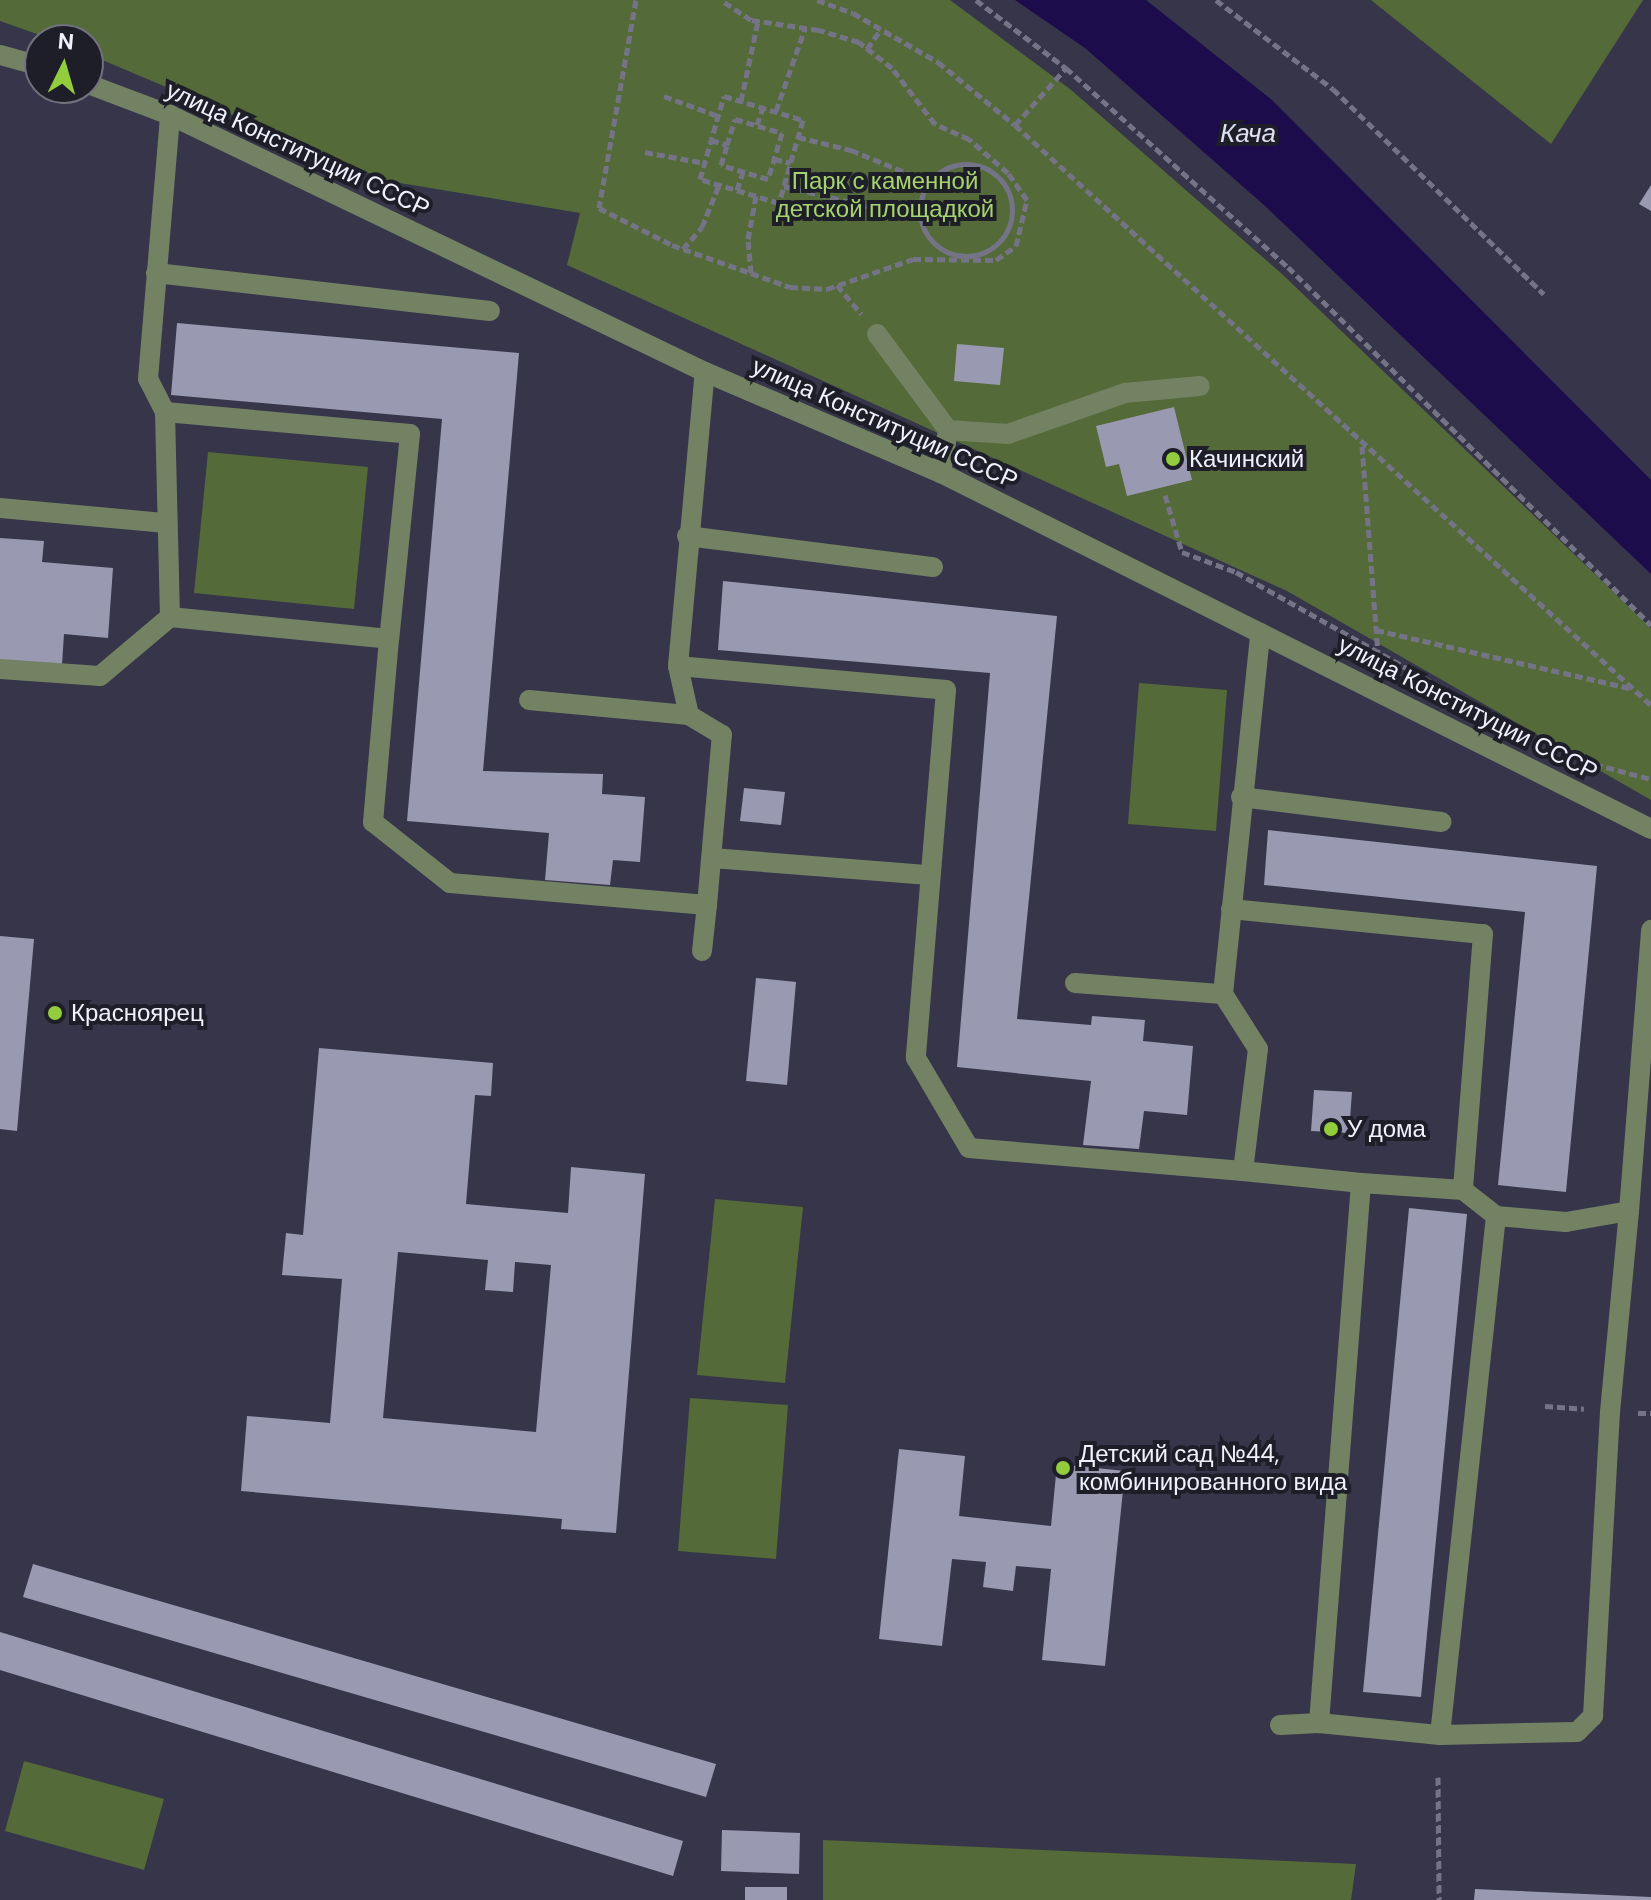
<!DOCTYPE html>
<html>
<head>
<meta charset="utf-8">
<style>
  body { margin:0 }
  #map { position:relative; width:1651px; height:1900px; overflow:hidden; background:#36354a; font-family:"DM Sans",sans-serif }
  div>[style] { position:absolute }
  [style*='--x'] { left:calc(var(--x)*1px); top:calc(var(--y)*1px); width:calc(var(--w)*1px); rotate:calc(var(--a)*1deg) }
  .green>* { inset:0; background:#546a39 }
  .water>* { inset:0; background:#1c0c4c }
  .building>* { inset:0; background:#9999b2 }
  .path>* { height:5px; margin-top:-2.5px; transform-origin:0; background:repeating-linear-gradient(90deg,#747486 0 8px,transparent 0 12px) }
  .path>.ring { margin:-2.5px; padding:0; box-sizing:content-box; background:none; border:5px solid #747486; border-radius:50% }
  .minor>* { height:20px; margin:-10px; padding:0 10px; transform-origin:10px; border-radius:10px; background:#738263 }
  .dots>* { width:22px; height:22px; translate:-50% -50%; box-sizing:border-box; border:4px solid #1e1e28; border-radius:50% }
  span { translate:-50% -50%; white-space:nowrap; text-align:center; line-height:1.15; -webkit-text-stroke:8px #1e1e28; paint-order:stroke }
  .street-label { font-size:24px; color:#f0f0fe }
  .park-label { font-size:24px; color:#a7d36f }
  .poi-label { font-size:24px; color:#f0f0fe }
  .left { translate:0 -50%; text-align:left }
  .water-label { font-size:26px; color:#e0e0f4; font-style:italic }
  .north { position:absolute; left:24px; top:24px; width:80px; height:80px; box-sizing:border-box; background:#1e1e28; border:2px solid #72727e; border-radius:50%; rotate:5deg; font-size:22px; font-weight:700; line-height:32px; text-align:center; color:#f0f0fe }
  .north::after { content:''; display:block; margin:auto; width:28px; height:36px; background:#93cc3d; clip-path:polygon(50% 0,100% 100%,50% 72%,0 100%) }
</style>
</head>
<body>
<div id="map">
  <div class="green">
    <i style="clip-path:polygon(0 0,950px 0,1070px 89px,1282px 274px,1651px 628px,1651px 800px,1287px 591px,567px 265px,580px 213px,388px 181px,88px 54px,88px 40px,54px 40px,0 21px)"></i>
    <i style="clip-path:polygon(1371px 0,1643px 0,1551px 144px)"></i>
    <i style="clip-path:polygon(208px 452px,368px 467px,354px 609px,194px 593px)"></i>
    <i style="clip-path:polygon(1139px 683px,1227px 690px,1216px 831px,1128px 824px)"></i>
    <i style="clip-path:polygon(715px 1199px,803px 1207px,785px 1383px,697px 1375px)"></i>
    <i style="clip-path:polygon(690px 1398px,788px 1405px,776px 1559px,678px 1551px)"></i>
    <i style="clip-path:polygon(24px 1761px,164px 1799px,144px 1870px,5px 1831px)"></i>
    <i style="clip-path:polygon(823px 1840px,1356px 1864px,1351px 1900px,823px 1900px)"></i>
  </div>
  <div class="water">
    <i style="clip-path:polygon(1015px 0,1146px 0,1272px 100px,1651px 480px,1651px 574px,1264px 205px,1085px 48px)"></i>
  </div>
  <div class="building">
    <i style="clip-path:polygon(1651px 185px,1651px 211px,1639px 204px)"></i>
    <i style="clip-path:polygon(177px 323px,519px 353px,483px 771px,603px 774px,602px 794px,645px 797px,640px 862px,613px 860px,610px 885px,545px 880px,549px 833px,407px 821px,442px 419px,171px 395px)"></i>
    <i style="clip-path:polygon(957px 344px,1004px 348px,1000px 385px,954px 381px)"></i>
    <i style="clip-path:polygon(1174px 407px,1192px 480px,1127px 496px,1119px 464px,1106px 467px,1096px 426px)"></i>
    <i style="clip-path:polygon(0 538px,44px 541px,42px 562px,113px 568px,108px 638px,64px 634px,62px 665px,0 660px)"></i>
    <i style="clip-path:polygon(723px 581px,1057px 616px,1017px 1019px,1091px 1025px,1092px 1016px,1145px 1020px,1143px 1041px,1193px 1046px,1187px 1115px,1144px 1111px,1139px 1149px,1083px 1145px,1091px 1081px,957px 1067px,990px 673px,718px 650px)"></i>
    <i style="clip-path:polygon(744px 788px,785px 792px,781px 825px,740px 821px)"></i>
    <i style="clip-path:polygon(1268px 830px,1597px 866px,1566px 1192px,1498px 1185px,1525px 912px,1264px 885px)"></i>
    <i style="clip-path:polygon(0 936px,34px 939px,17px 1131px,0 1129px)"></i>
    <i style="clip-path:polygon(756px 978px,796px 982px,787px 1085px,746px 1081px)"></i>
    <i style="clip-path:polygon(evenodd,319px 1048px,493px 1063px,491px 1096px,475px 1095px,466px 1204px,568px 1213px,571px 1167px,645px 1174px,616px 1533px,561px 1529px,562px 1519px,241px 1491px,247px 1416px,330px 1423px,342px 1279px,282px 1275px,286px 1233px,303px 1235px,319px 1048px,398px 1252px,488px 1260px,485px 1290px,513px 1292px,515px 1262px,551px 1265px,536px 1432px,383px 1418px,398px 1252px)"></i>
    <i style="clip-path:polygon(1314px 1090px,1352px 1092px,1349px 1133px,1311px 1131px)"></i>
    <i style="clip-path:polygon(1409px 1208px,1467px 1214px,1421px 1697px,1363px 1692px)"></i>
    <i style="clip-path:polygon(899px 1449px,965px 1456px,959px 1516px,1051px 1526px,1057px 1464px,1125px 1471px,1105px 1666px,1042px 1660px,1051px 1569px,1016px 1566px,1013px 1591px,983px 1587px,986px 1562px,952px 1559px,942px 1646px,879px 1639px)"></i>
    <i style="clip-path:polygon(33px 1564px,716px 1764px,706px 1797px,23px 1597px)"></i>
    <i style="clip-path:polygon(0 1632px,683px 1841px,673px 1876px,0 1670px)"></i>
    <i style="clip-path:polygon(722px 1830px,800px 1833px,799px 1874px,721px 1871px)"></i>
    <i style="clip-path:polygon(745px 1887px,787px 1887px,787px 1900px,745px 1900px)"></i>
    <i style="clip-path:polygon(1475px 1889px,1651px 1897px,1651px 1900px,1474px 1900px)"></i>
  </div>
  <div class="path">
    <i style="--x:636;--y:0;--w:211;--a:100.1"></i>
    <i style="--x:599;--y:208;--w:82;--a:26.9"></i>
    <i style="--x:672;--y:245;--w:125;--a:19.6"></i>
    <i style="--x:790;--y:287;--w:37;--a:3"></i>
    <i style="--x:827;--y:289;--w:91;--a:-19.2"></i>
    <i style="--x:913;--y:259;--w:83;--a:0.7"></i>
    <i style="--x:996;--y:260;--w:24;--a:-35"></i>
    <i style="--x:1016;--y:246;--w:47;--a:-76.6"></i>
    <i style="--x:1027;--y:200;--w:33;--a:-125"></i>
    <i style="--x:1008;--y:173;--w:52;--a:-138.9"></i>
    <i style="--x:969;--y:139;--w:37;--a:-156"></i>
    <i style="--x:935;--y:124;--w:71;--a:-127.5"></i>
    <i style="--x:892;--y:68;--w:42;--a:-141.8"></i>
    <i style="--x:859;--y:42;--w:42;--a:-163.3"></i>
    <i style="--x:819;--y:30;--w:69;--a:-171.6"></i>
    <i style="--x:751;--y:20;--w:36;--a:-146"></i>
    <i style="--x:817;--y:0;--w:38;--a:20"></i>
    <i style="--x:853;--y:13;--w:98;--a:30"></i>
    <i style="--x:938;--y:62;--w:99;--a:39.3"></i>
    <i style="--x:1015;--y:125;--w:861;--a:42.36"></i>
    <i style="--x:976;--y:0;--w:113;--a:37.1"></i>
    <i style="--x:1216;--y:0;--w:147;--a:37.3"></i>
    <i style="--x:1333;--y:89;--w:294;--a:44.2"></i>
    <i style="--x:867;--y:49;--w:24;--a:-55"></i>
    <i style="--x:664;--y:96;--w:58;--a:20.3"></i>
    <i style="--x:724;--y:96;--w:83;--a:16.9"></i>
    <i style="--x:803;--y:120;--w:86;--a:106.1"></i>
    <i style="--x:779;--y:203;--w:83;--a:-163.1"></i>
    <i style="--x:700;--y:179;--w:86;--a:-73.9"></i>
    <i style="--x:741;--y:101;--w:82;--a:-78"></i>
    <i style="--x:776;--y:111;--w:88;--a:-70.7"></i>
    <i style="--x:757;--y:125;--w:18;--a:-71"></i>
    <i style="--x:1015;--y:125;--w:76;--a:-48.2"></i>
    <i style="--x:1066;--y:68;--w:298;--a:41.9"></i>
    <i style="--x:1288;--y:267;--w:510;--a:44.6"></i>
    <i style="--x:798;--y:137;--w:55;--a:13.8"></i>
    <i style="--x:851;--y:150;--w:84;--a:22.3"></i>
    <i style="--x:711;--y:140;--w:17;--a:17"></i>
    <i style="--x:727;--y:145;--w:27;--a:-73"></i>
    <i style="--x:735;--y:119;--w:49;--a:16.6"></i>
    <i style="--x:782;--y:133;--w:48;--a:106.9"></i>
    <i style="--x:768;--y:179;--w:49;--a:-163.4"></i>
    <i style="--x:721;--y:165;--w:21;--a:-73"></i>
    <i style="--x:645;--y:152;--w:61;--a:10.4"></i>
    <i style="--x:774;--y:159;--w:17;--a:13"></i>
    <i class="ring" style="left:920px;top:164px;width:87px;height:87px"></i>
    <i style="--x:784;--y:186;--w:140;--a:13.6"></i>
    <i style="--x:737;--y:190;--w:19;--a:-72"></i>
    <i style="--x:683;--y:249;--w:29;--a:-49"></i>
    <i style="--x:702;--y:227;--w:45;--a:-68"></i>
    <i style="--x:751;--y:273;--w:34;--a:-95"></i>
    <i style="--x:748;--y:239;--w:44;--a:-79.5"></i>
    <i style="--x:837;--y:285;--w:38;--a:50"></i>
    <i style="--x:1362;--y:446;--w:207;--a:85.6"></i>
    <i style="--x:1165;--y:495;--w:59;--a:73.4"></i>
    <i style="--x:1182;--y:552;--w:58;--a:20.3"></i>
    <i style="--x:1236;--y:572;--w:273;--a:29.4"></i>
    <i style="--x:1376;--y:630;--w:260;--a:12.9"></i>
    <i style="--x:1583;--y:761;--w:70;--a:14.8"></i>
    <i style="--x:1545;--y:1406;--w:39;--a:4"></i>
    <i style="--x:1638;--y:1413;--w:13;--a:0"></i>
    <i style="--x:1438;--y:1777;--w:123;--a:89.5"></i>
  </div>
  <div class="minor">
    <i style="--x:0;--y:55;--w:41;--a:15.4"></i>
    <i style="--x:88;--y:84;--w:88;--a:20.7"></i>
    <i style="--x:170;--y:115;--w:594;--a:25.66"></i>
    <i style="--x:705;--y:372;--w:257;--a:23.2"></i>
    <i style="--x:941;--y:473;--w:794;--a:26.63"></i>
    <i style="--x:156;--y:273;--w:336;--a:6.5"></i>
    <i style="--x:877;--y:334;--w:119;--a:53.5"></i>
    <i style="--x:948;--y:430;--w:44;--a:99.2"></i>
    <i style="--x:165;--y:412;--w:246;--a:5.1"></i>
    <i style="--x:410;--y:434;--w:206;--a:95.8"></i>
    <i style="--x:948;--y:430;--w:60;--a:3.8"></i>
    <i style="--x:1008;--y:434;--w:124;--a:-19.3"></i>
    <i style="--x:1125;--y:393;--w:75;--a:-5.3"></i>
    <i style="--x:0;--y:508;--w:167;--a:5.2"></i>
    <i style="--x:687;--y:536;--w:248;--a:7.2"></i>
    <i style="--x:170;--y:617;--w:220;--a:5.7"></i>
    <i style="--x:389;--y:639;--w:184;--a:95"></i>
    <i style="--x:373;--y:822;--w:98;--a:38.4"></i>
    <i style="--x:450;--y:883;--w:258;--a:4.9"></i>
    <i style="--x:707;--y:905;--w:171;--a:-85"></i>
    <i style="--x:722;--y:735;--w:39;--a:-149"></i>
    <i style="--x:689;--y:715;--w:50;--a:-102.7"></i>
    <i style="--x:678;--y:666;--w:295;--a:-84.8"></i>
    <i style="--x:678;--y:666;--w:269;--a:5.1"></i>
    <i style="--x:946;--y:690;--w:369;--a:94.7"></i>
    <i style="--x:916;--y:1058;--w:104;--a:59.5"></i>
    <i style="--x:969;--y:1148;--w:275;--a:4.8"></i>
    <i style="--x:1243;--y:1171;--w:123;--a:-83"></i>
    <i style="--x:1258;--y:1049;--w:65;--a:-122.5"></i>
    <i style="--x:1223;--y:994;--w:363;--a:-84.1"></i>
    <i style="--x:0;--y:669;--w:100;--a:4"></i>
    <i style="--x:100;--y:676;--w:92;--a:-40.1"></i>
    <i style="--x:170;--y:617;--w:205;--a:-91.4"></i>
    <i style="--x:165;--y:412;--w:37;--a:-117"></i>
    <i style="--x:148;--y:379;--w:265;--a:-85.2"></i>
    <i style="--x:529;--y:700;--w:161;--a:5.4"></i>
    <i style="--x:1241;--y:797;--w:202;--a:7.1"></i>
    <i style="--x:712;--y:858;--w:218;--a:4.5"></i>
    <i style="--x:1231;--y:909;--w:253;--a:5.7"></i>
    <i style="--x:1483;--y:934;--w:257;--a:94.5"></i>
    <i style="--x:1463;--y:1190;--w:102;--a:-176.1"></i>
    <i style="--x:702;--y:951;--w:46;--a:-83.8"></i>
    <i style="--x:1075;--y:983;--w:148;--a:4.3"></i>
    <i style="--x:1243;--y:1171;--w:119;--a:5.8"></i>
    <i style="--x:1361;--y:1183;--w:542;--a:94.45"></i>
    <i style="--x:1319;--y:1723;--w:122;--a:5.7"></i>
    <i style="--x:1440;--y:1735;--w:137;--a:-1.3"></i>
    <i style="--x:1577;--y:1732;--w:23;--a:-45"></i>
    <i style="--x:1593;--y:1716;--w:304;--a:-86.8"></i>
    <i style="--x:1610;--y:1412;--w:202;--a:-84.6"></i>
    <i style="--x:1463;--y:1190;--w:42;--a:38.2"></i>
    <i style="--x:1496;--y:1216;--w:70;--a:4.9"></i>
    <i style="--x:1566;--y:1222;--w:64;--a:-9.9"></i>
    <i style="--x:1629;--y:1211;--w:282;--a:-85.5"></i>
    <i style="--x:1280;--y:1725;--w:39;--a:-3"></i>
    <i style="--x:1440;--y:1735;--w:522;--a:-83.84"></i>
  </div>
  <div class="dots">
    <i style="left:1173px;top:459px;background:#93cc3d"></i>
    <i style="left:55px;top:1013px;background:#93cc3d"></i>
    <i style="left:1331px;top:1129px;background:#93cc3d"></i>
    <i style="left:1063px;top:1468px;background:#93cc3d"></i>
  </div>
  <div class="street-label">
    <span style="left:298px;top:149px;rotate:25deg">улица Конституции СССР</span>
    <span style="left:885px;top:423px;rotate:24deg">улица Конституции СССР</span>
    <span style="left:1468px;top:708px;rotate:27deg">улица Конституции СССР</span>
  </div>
  <div class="park-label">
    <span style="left:885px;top:195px">Парк с каменной<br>детской площадкой</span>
  </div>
  <div class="poi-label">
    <span class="left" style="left:1189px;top:459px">Качинский</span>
    <span class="left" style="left:71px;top:1013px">Красноярец</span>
    <span class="left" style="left:1347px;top:1129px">У дома</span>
    <span class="left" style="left:1079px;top:1468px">Детский сад №44,<br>комбинированного вида</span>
  </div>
  <div class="water-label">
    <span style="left:1248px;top:134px">Кача</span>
  </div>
  <div class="north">N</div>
</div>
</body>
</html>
